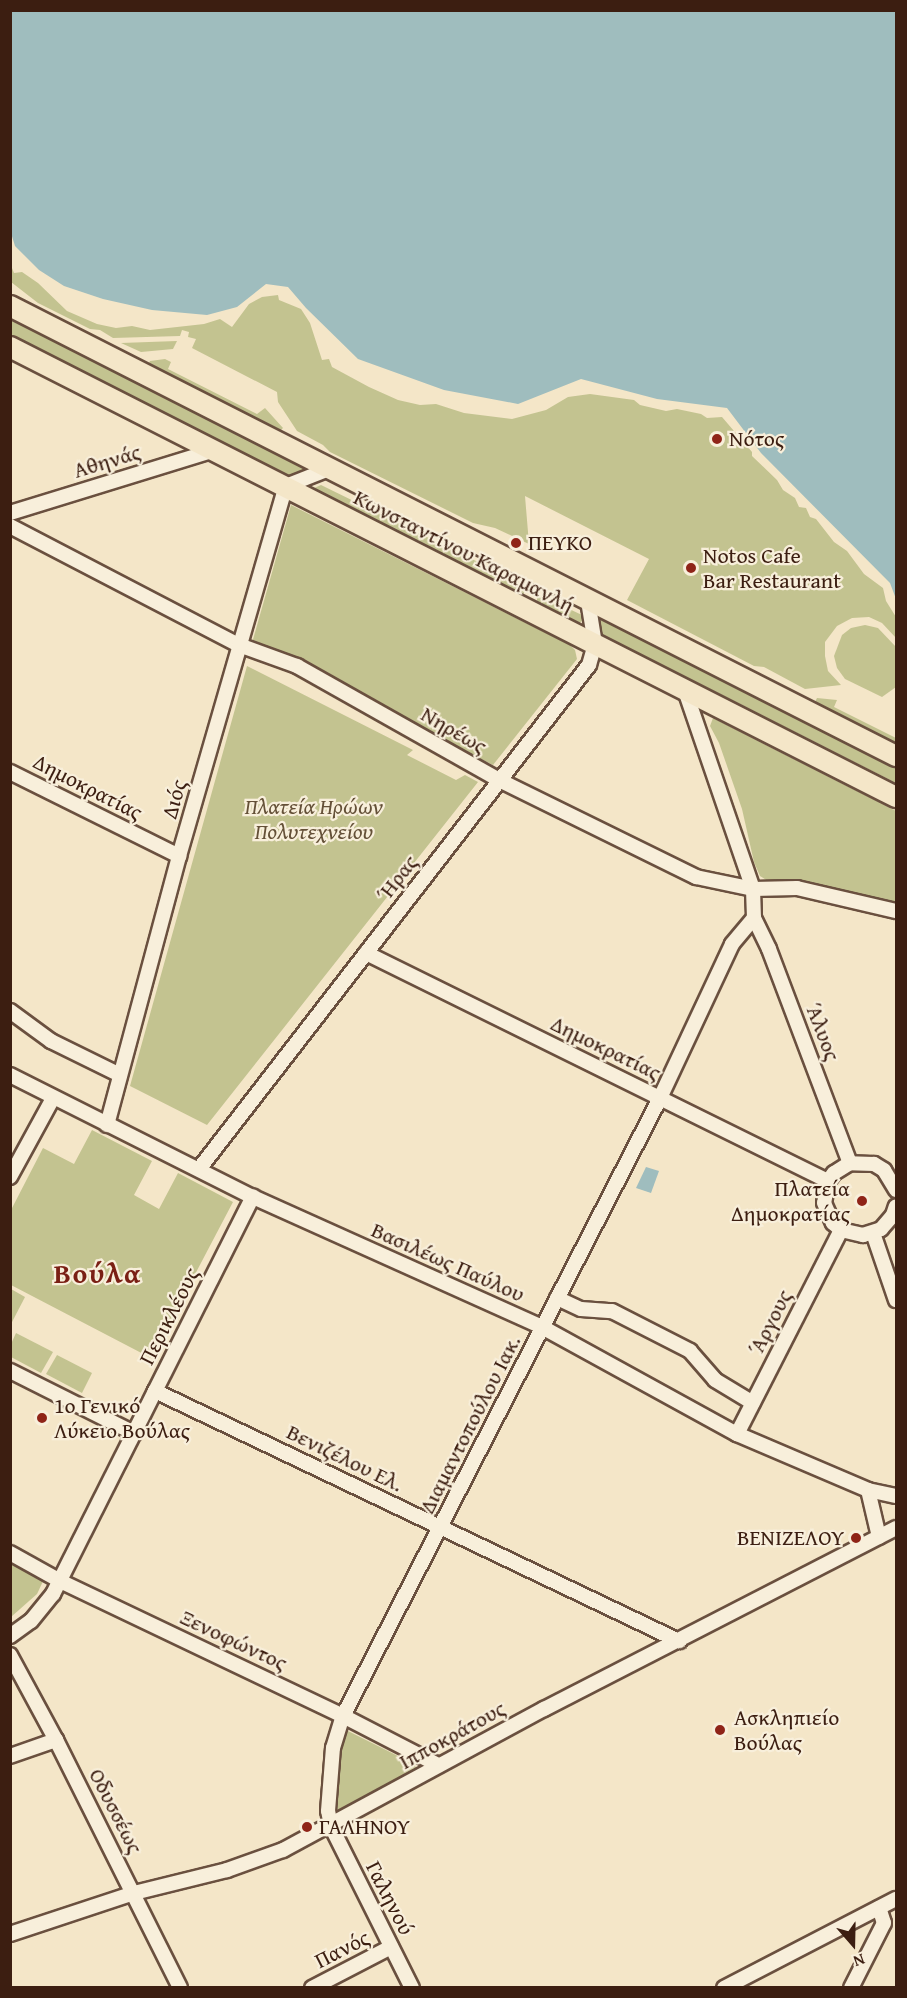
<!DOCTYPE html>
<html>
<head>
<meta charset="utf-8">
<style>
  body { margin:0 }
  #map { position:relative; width:907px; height:1998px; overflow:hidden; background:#f4e6c8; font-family:"Gentium Book Plus",serif }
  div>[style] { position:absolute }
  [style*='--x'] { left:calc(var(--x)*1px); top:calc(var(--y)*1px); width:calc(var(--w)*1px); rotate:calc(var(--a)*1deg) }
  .green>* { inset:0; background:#c3c390 }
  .water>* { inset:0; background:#9fbdbe }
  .roads { filter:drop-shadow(2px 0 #6a503f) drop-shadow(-2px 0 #6a503f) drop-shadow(0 2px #6a503f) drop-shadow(0 -2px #6a503f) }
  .minor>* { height:14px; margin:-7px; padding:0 7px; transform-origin:7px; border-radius:7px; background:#f8efdb }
  .highway>* { height:20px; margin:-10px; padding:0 10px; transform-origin:10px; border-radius:10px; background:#f4e6c8 }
  .dots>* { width:16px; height:16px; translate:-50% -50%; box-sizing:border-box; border:3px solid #f8efdb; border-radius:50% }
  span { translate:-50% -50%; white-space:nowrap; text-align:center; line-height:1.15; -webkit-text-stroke:4.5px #f8efdb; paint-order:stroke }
  .poi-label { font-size:22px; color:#3c1e11 }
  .left { translate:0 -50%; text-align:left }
  .right { translate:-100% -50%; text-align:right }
  .street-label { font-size:22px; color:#3c1e11 }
  .park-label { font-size:22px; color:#645037; font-style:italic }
  .district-label { font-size:28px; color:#7a1f14; font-weight:700; letter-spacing:1.5px }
  .frame { position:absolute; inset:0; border:12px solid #3c1e11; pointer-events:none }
  .north { position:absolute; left:823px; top:1914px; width:60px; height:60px; -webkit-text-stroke:4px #f8efdb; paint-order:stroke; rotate:160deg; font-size:16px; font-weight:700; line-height:24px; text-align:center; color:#3c1e11 }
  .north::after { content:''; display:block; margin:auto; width:21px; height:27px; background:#3c1e11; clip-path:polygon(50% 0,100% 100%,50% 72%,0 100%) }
</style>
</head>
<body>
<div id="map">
  <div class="green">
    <i style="clip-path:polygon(10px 263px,14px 273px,22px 272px,38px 283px,67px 311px,97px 324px,116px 328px,132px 326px,150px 330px,204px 324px,220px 319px,232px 327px,249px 304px,262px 297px,278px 295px,279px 300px,301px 309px,310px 323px,322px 360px,329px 359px,332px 367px,369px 387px,398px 400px,420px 405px,436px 404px,464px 413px,512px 419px,546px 410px,568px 397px,590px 394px,634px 400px,640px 405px,666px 411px,677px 409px,701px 414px,707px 418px,722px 417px,752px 452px,752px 456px,777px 480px,783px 490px,795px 498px,799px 507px,806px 508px,810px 517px,816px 519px,834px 542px,847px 551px,864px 574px,883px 588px,886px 601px,896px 617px,896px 638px,882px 623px,869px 617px,852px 618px,837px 626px,825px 642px,825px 656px,828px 671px,841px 685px,805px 689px,764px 667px,754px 666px,627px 600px,649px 559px,525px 496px,529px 544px,495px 528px,473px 523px,330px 452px,323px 445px,297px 431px,278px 402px,277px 392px,192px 348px,196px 339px,188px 337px,189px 332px,182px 330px,180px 336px,113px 338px,100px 330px,90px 329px,38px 303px,11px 282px)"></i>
    <i style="clip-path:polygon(10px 319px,11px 319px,308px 470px,289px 476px,11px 335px)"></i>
    <i style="clip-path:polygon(177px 341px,173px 349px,141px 352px,121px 343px)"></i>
    <i style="clip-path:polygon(165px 359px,171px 362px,168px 369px,257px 414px,265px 408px,283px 428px,281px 430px,148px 365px,150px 361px)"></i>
    <i style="clip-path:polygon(321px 485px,527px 586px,523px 595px,312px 489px)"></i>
    <i style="clip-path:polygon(291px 505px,570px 645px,575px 650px,577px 659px,493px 765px,252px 643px)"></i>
    <i style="clip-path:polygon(537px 594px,582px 615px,582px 621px,578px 624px,537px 603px)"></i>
    <i style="clip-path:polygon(600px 619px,896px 768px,896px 783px,601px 634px)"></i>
    <i style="clip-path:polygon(865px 625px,878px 628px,896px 647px,896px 687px,882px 697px,845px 679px,837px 668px,834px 656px,842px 635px,851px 628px)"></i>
    <i style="clip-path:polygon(247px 666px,413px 750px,407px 755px,456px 780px,465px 775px,478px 782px,207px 1125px,130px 1086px)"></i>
    <i style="clip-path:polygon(817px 698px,837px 700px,834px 707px,896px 738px,896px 743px,815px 702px)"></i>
    <i style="clip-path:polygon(713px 718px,896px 811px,896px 904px,768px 881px,760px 876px,754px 862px,742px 809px,719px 743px,710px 726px)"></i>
    <i style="clip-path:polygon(92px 1130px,152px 1161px,134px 1195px,159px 1209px,178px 1173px,233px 1202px,151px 1358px,11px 1285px,11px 1210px,43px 1148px,74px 1164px)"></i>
    <i style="clip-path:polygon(11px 1289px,25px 1297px,11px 1324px)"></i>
    <i style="clip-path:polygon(16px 1333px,53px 1352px,41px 1373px,11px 1357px,11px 1344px)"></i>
    <i style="clip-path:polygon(57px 1355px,92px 1373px,82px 1393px,46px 1374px)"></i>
    <i style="clip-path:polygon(10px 1560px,45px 1577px,37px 1594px,11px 1617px)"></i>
    <i style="clip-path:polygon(348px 1731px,414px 1764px,416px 1768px,415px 1771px,337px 1814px,340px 1768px,343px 1742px)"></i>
  </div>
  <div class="water">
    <i style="clip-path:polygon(11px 10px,896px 11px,896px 599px,890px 583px,761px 453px,727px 408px,657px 399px,581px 379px,518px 404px,444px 390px,358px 359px,306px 308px,288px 287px,266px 284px,237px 307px,207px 315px,152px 310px,103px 299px,64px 286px,39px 270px,15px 246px,11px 233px)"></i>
    <i style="clip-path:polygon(646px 1167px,659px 1171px,651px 1193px,636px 1188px)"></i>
  </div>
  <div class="roads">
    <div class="minor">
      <i style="--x:10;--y:513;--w:214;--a:-17.1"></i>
      <i style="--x:10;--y:526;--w:258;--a:27.5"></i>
      <i style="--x:239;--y:645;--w:62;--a:19.9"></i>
      <i style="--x:297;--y:666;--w:232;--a:29.4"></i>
      <i style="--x:499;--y:780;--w:220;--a:26.2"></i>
      <i style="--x:696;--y:877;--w:58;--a:11.9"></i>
      <i style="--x:753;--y:889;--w:44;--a:-1.3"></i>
      <i style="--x:797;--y:888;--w:102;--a:13.1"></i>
      <i style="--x:10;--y:772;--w:189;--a:26.4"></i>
      <i style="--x:754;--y:918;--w:34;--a:64"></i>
      <i style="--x:769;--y:949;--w:229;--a:69.3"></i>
      <i style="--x:366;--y:953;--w:515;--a:26.27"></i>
      <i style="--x:10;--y:1011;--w:51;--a:36.2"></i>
      <i style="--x:51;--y:1041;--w:77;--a:26.2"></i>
      <i style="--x:10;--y:1075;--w:272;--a:26.7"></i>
      <i style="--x:253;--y:1197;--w:317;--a:24.2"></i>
      <i style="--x:542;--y:1327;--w:222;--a:28.8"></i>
      <i style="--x:737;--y:1434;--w:142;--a:23.1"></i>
      <i style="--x:868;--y:1490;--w:29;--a:12"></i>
      <i style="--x:107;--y:1125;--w:278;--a:-75"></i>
      <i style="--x:179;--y:856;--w:385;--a:-73.9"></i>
      <i style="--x:286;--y:486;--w:46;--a:-21.6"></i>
      <i style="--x:199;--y:1169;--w:637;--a:-52.27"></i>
      <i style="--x:589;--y:665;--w:22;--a:-74"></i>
      <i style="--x:595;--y:644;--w:44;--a:-99.2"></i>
      <i style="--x:10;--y:1177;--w:90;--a:-61.4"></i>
      <i style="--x:896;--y:1190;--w:23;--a:-121"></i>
      <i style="--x:884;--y:1170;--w:12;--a:-149"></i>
      <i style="--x:874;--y:1164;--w:24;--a:-178"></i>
      <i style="--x:850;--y:1163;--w:19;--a:148"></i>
      <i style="--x:834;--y:1173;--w:10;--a:127"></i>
      <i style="--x:828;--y:1181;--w:22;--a:100"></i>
      <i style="--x:824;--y:1203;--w:22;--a:66"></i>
      <i style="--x:833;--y:1223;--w:11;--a:41"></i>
      <i style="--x:841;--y:1230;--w:23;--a:13"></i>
      <i style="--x:863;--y:1235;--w:19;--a:-18"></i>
      <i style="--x:881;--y:1229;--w:18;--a:-49"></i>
      <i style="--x:893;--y:1215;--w:9;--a:-72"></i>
      <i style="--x:873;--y:1233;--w:71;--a:71.1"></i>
      <i style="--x:557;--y:1298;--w:26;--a:25"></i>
      <i style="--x:581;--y:1309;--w:31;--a:4"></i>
      <i style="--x:612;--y:1311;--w:88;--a:27.1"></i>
      <i style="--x:690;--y:1351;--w:38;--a:49"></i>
      <i style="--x:715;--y:1380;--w:44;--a:31.2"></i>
      <i style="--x:10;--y:1371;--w:139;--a:26.6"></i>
      <i style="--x:155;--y:1391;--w:581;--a:25.51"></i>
      <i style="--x:737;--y:1434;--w:229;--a:-63"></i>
      <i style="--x:868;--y:1490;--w:48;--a:76.8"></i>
      <i style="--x:10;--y:1553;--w:57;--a:29.2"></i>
      <i style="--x:60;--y:1581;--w:314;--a:25.5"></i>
      <i style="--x:343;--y:1716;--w:107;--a:27.3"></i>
      <i style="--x:10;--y:1636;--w:26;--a:-36"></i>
      <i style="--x:31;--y:1621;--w:35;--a:-51"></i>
      <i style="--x:53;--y:1594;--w:445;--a:-63.3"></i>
      <i style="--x:10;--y:1655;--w:97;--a:61.6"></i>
      <i style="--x:56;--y:1740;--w:277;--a:63.4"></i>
      <i style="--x:10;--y:1756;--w:49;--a:-19.2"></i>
      <i style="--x:10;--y:1934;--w:131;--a:-18.3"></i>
      <i style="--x:134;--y:1893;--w:96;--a:-13.9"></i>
      <i style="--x:227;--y:1870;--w:59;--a:-19.7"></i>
      <i style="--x:283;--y:1850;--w:297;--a:-28.4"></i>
      <i style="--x:544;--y:1709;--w:396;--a:-27.2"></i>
      <i style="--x:312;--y:1988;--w:89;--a:-27.4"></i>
      <i style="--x:412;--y:1988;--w:181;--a:-116.6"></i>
      <i style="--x:331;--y:1826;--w:15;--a:-101"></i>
      <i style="--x:328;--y:1811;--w:63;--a:-85.5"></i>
      <i style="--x:333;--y:1748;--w:34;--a:-73"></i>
      <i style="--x:343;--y:1716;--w:695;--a:-62.84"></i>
      <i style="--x:660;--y:1098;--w:170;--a:-64.9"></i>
      <i style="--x:732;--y:944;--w:34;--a:-50"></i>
      <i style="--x:754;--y:918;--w:29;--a:-92"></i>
      <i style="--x:753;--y:889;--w:213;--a:-108.9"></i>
      <i style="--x:724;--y:1988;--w:194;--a:-27.4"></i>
      <i style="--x:851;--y:1988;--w:73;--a:-63.1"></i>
      <i style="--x:884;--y:1923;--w:16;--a:-108"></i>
    </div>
    <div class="highway">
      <i style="--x:10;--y:306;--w:994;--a:26.93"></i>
      <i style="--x:10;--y:347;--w:994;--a:26.93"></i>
    </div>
  </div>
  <div class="dots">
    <i style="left:717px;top:439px;background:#8f2418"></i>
    <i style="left:516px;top:543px;background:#8f2418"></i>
    <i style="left:691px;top:568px;background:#8f2418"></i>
    <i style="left:862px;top:1201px;background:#8f2418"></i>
    <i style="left:42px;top:1418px;background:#8f2418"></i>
    <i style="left:856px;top:1538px;background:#8f2418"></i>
    <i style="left:720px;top:1730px;background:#8f2418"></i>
    <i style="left:307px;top:1827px;background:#8f2418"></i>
  </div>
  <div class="poi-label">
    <span class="left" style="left:729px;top:439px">Νότος</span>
    <span class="left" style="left:528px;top:543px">ΠΕΥΚΟ</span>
    <span class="left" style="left:703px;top:568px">Notos Cafe<br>Bar Restaurant</span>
    <span class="right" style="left:850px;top:1201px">Πλατεία<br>Δημοκρατίας</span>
    <span class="left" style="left:54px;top:1418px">1ο Γενικό<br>Λύκειο Βούλας</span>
    <span class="right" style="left:844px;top:1538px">ΒΕΝΙΖΕΛΟΥ</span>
    <span class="left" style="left:734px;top:1730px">Ασκληπιείο<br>Βούλας</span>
    <span class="left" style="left:319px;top:1827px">ΓΑΛΗΝΟΥ</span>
  </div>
  <div class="street-label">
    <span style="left:107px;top:461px;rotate:-17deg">Αθηνάς</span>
    <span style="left:464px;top:551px;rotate:27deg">Κωνσταντίνου Καραμανλή</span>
    <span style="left:454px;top:730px;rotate:30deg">Νηρέως</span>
    <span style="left:88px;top:787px;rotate:27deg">Δημοκρατίας</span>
    <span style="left:174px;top:799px;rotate:-74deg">Διός</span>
    <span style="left:397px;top:878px;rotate:-52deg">Ήρας</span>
    <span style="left:823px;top:1032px;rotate:69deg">Άλυος</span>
    <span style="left:606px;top:1048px;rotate:26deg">Δημοκρατίας</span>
    <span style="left:448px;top:1262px;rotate:24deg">Βασιλέως Παύλου</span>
    <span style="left:169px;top:1316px;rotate:-63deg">Περικλέους</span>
    <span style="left:770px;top:1322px;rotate:-63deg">Άργους</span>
    <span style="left:470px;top:1424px;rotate:-63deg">Διαμαντοπούλου Ιακ.</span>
    <span style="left:345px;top:1458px;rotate:26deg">Βενιζέλου Ελ.</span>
    <span style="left:234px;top:1640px;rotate:25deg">Ξενοφώντος</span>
    <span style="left:452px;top:1735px;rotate:-29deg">Ιπποκράτους</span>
    <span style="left:116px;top:1811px;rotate:63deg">Οδυσσέως</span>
    <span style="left:390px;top:1898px;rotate:63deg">Γαληνού</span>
    <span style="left:342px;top:1949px;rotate:-27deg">Πανός</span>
  </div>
  <div class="park-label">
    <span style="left:314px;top:819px">Πλατεία Ηρώων<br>Πολυτεχνείου</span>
  </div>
  <div class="district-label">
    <span style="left:98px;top:1273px">Βούλα</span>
  </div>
  <div class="frame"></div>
  <div class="north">N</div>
</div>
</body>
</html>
